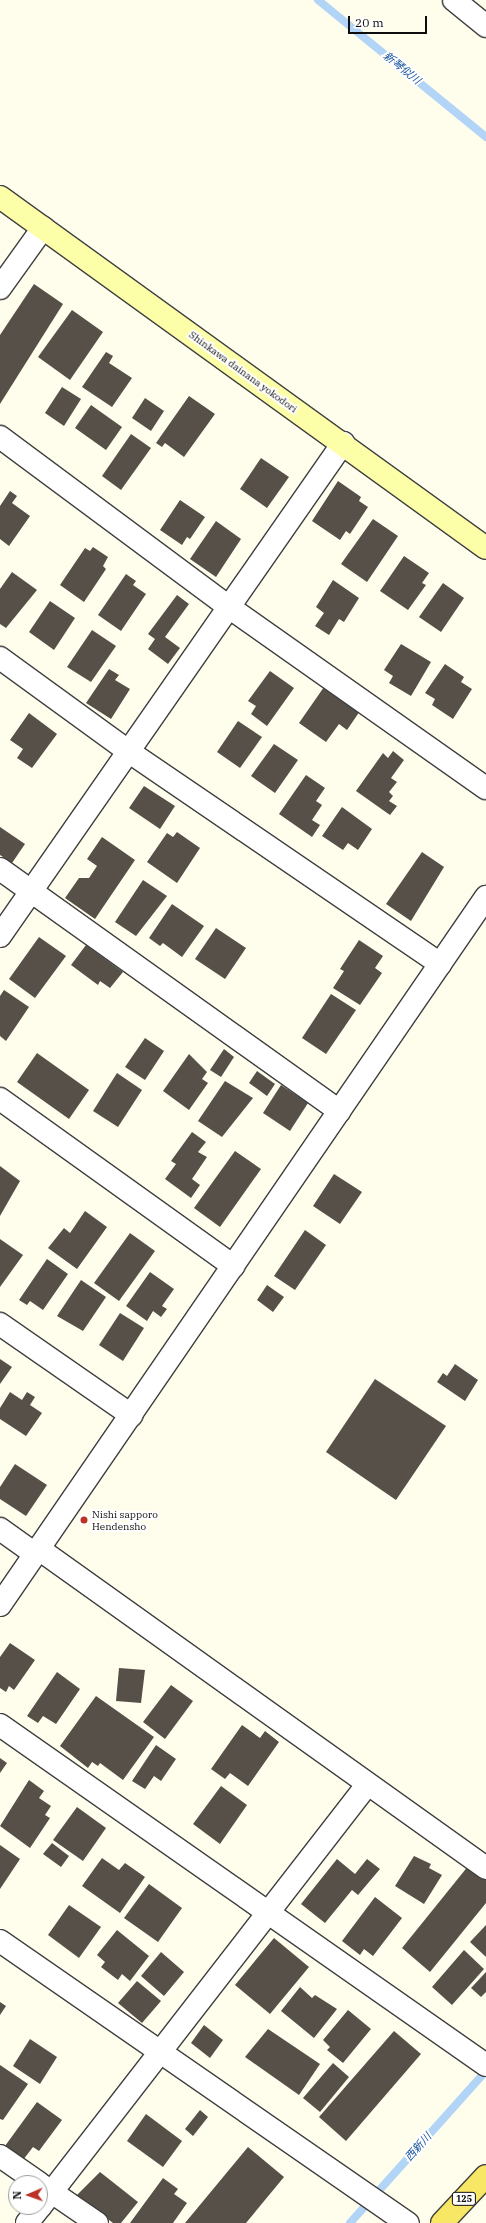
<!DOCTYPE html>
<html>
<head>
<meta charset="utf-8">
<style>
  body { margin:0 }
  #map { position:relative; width:486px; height:2223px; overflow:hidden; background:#fffeed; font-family:"IBM Plex Serif","Noto Sans JP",serif }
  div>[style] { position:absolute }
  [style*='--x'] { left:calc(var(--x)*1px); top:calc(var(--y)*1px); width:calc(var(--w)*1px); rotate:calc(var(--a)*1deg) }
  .stream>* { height:8px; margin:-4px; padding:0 4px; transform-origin:4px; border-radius:4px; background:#b2d4f6 }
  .building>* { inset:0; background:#565049 }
  .roads { filter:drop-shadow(1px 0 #404040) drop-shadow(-1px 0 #404040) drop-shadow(0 1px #404040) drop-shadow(0 -1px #404040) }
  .street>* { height:22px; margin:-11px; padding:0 11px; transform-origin:11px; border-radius:11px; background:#fff }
  .secondary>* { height:22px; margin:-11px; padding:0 11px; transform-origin:11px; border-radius:11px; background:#fdfea8 }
  .primary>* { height:22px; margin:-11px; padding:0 11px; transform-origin:11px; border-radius:11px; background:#f8e764 }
  .dots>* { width:11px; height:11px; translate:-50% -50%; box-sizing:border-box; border:2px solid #fff; border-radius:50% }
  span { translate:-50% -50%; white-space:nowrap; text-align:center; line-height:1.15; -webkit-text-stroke:4px #fff; paint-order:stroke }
  .shield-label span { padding:1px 3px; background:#fff; border:1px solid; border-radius:3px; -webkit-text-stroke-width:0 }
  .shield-label { font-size:9px; color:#0d0d0d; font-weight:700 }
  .street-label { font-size:10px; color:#0d0d0d }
  .poi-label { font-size:10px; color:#0d0d0d }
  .left { translate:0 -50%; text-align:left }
  .water-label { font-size:11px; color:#17529e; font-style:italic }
  .north { position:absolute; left:8px; top:2175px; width:40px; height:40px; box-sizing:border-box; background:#fff; border:1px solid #9e9e9e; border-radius:50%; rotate:268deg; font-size:11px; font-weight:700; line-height:16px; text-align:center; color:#0d0d0d }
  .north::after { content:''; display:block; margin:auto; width:14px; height:18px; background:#bc3226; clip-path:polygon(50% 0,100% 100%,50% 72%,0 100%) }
  .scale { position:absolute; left:348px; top:16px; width:79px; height:18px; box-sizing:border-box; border:2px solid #0d0d0d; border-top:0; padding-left:5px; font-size:12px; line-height:14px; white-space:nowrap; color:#0d0d0d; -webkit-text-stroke:3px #fff; paint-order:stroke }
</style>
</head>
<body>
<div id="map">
  <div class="stream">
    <i style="--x:318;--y:0;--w:217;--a:39.2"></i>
    <i style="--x:350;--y:2223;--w:204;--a:-48.2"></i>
  </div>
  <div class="building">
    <i style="clip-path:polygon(34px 284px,63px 304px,0 404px,0 335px)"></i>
    <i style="clip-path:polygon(72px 310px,103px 332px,70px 380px,38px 357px)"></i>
    <i style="clip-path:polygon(106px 352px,113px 356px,109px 363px,132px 378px,112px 407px,82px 387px)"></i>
    <i style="clip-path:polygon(62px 387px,81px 399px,64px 426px,45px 413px)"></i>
    <i style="clip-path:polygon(189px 396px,215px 414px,184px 457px,165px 443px,162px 447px,156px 443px)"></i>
    <i style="clip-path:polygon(145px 398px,164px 411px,151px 431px,132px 418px)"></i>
    <i style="clip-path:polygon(91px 405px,122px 427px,106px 450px,75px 428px)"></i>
    <i style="clip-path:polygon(131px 434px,151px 448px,121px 490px,102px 476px)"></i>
    <i style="clip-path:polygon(261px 458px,289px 477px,267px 508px,240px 489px)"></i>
    <i style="clip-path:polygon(338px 481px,361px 497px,359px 501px,368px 507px,350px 534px,346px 531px,340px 540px,312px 521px)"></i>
    <i style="clip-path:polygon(10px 491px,17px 496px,12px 503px,30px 516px,9px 546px,0 539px,0 506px)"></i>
    <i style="clip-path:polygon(180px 500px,205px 517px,190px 539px,187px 537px,182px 545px,160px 530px)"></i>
    <i style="clip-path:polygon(373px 519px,398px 536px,367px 582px,341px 564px)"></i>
    <i style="clip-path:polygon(216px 521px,241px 539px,216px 577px,190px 559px)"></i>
    <i style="clip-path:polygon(93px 547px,108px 557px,103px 566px,106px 569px,84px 602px,60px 585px,85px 548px,90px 551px)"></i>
    <i style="clip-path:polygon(404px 556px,429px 573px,422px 583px,426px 585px,408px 610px,380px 591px)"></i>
    <i style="clip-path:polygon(12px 572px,37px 590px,6px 628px,0 624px,0 589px)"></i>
    <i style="clip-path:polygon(126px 574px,136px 581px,133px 585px,146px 594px,121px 631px,98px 615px)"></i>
    <i style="clip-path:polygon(333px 580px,359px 598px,344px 622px,339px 619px,329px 635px,315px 626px,324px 613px,316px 607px)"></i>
    <i style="clip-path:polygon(443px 583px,464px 598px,441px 632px,419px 617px)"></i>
    <i style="clip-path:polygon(177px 595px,189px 604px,165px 637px,180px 648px,168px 664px,148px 649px,155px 639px,148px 634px)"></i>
    <i style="clip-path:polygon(50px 601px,75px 618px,54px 650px,29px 632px)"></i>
    <i style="clip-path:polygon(92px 630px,116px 646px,91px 682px,67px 667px)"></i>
    <i style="clip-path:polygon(401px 644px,431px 662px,411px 696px,389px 683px,393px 676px,384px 670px)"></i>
    <i style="clip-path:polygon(445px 664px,464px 677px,461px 682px,472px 689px,453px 719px,432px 705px,435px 699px,425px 693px)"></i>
    <i style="clip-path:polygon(109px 669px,119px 675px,115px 680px,130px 689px,111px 719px,86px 703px)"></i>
    <i style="clip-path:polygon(270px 671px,294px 688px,267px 726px,251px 714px,256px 706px,248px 701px)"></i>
    <i style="clip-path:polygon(324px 687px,360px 711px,347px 730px,339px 724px,326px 742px,299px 723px)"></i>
    <i style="clip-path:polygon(29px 713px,57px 734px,32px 768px,17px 758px,23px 749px,10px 740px)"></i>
    <i style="clip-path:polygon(238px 721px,262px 737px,240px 768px,217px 752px)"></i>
    <i style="clip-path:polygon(274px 744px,298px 760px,275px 793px,251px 776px)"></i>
    <i style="clip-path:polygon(393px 751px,404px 760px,391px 778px,397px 782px,389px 792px,393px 796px,389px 801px,397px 806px,390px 815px,356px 791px,383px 753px,388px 758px)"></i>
    <i style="clip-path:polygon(306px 775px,325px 788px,316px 801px,322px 805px,312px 820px,320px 825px,312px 837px,279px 814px)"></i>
    <i style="clip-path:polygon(144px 786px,175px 806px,160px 829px,129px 808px)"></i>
    <i style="clip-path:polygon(342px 807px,372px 829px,358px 850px,348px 843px,343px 850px,322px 836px)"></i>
    <i style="clip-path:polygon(0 827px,25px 844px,12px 863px,0 855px)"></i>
    <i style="clip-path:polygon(177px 832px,200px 848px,177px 883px,147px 862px,167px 833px,173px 837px)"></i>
    <i style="clip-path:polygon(102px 837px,135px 860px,95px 919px,65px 898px,79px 878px,89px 878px,97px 866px,87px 859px)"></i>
    <i style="clip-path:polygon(422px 852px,444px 867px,411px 921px,386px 904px)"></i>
    <i style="clip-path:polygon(143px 880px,167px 896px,136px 936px,115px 922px)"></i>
    <i style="clip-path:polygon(172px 904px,204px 926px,182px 957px,163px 943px,160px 946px,149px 938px)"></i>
    <i style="clip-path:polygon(216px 928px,246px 948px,225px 979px,195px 959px)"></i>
    <i style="clip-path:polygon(39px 937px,66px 956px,35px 998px,9px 979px)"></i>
    <i style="clip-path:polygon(359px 940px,383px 956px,375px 968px,382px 973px,360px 1005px,333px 988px,344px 971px,340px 969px)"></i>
    <i style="clip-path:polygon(86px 945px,123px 972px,110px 988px,100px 981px,98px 985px,71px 965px)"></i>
    <i style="clip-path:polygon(4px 990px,29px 1007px,6px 1041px,0 1036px,0 996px)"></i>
    <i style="clip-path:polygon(331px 994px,356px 1010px,326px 1054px,302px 1038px)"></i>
    <i style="clip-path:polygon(145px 1038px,164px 1051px,145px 1080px,125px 1067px)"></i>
    <i style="clip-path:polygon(224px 1049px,234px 1057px,221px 1077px,210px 1070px)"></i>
    <i style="clip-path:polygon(37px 1053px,89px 1090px,69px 1119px,17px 1082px)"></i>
    <i style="clip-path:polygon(189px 1054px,207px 1072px,202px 1079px,208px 1083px,189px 1110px,163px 1091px)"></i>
    <i style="clip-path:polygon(257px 1071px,275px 1084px,267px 1096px,249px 1083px)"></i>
    <i style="clip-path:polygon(117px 1073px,142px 1090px,118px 1127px,93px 1111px)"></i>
    <i style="clip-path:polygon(225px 1081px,253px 1098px,222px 1137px,198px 1121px)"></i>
    <i style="clip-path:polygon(281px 1085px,308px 1103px,290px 1131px,263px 1113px)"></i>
    <i style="clip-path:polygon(192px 1132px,206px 1142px,198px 1152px,207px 1157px,192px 1179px,200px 1185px,191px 1198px,165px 1179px,176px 1164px,171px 1161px)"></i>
    <i style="clip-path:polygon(235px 1151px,261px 1169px,220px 1227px,194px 1208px)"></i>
    <i style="clip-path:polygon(0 1166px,20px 1181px,0 1216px)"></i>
    <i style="clip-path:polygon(334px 1174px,362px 1192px,340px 1224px,313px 1206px)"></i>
    <i style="clip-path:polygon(85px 1211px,107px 1227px,77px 1269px,48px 1248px,64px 1228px,70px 1233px)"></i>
    <i style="clip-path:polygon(305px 1230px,326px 1245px,295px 1290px,274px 1276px)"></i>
    <i style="clip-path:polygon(130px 1233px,155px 1251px,119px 1301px,94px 1283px)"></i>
    <i style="clip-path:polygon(0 1239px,23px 1255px,0 1287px)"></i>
    <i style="clip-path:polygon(47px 1259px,68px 1274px,43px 1310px,30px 1301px,27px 1305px,19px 1300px)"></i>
    <i style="clip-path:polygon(150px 1272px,174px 1289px,162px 1306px,167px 1309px,161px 1317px,153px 1311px,147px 1321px,126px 1306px)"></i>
    <i style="clip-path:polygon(81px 1280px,106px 1297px,83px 1331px,57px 1316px)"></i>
    <i style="clip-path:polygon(267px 1285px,284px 1297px,273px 1312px,257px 1300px)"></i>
    <i style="clip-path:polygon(120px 1313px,144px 1328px,123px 1361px,99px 1345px)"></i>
    <i style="clip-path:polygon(0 1359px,12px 1367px,0 1384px)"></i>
    <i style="clip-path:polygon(455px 1364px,478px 1380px,465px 1401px,437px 1382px,443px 1373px,447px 1376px)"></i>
    <i style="clip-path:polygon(375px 1379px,446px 1426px,396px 1500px,326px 1452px)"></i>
    <i style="clip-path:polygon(10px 1392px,22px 1400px,27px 1392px,35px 1397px,30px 1405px,42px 1413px,26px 1436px,0 1419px,0 1408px)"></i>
    <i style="clip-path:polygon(15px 1464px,47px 1485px,26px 1516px,0 1499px,0 1487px)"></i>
    <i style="clip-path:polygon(10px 1643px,35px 1660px,14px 1690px,9px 1686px,6px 1692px,0 1688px,0 1657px)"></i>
    <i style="clip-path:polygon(119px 1668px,145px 1670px,141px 1703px,116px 1701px)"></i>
    <i style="clip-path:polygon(57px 1672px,80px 1689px,56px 1724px,43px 1716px,38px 1723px,27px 1716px)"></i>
    <i style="clip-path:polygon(171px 1685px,193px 1701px,165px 1739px,143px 1722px)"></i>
    <i style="clip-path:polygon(96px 1696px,154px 1737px,123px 1780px,100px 1763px,98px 1766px,92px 1762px,88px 1768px,60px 1746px)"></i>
    <i style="clip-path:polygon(242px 1725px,260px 1738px,265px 1731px,279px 1742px,248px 1786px,230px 1773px,225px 1779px,211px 1769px)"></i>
    <i style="clip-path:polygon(156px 1745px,176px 1759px,161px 1781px,154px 1776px,145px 1789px,132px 1781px)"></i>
    <i style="clip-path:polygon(0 1758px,7px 1763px,0 1773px)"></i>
    <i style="clip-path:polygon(29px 1780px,44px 1791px,39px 1798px,51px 1806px,45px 1815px,50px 1818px,30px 1848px,0 1826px)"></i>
    <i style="clip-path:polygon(221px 1786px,247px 1805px,220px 1844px,193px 1824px)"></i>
    <i style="clip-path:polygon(77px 1807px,106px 1828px,83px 1861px,53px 1840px)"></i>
    <i style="clip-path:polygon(52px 1843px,69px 1856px,61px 1867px,43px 1854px)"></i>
    <i style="clip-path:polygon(0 1845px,20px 1859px,0 1889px)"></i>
    <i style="clip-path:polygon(414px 1856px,431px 1864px,429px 1868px,442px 1875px,424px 1904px,395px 1886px)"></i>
    <i style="clip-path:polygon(102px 1858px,119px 1870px,125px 1863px,145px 1877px,120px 1913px,82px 1886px)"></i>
    <i style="clip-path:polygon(337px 1859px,355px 1874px,367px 1859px,380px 1869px,358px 1895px,352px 1890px,325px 1923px,301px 1904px)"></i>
    <i style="clip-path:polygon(469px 1865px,486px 1879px,486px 1903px,430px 1972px,402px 1948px)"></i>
    <i style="clip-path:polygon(149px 1884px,182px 1908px,158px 1942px,124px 1918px)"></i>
    <i style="clip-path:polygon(375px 1897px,402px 1918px,373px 1956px,364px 1949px,360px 1955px,342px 1941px)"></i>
    <i style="clip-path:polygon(69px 1905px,101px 1927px,79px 1958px,48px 1935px)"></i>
    <i style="clip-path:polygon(486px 1925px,486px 1957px,470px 1942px)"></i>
    <i style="clip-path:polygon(117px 1930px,149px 1956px,130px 1981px,122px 1974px,118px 1980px,101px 1967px,105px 1962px,97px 1955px)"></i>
    <i style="clip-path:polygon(274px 1938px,309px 1967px,270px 2014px,235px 1985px)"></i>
    <i style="clip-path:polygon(464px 1950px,484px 1969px,452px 2005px,432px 1987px)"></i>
    <i style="clip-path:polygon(161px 1952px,184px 1972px,164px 1996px,141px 1976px)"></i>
    <i style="clip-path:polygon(486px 1972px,486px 1992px,481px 1997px,471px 1988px)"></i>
    <i style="clip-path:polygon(137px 1981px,161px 2001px,142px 2023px,118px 2003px)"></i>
    <i style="clip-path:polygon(300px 1987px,312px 1998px,315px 1995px,337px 2009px,314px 2038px,281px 2011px)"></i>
    <i style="clip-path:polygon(0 2002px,6px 2006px,0 2015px)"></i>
    <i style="clip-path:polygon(348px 2010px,371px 2029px,343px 2063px,327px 2050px,330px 2047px,323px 2040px)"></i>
    <i style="clip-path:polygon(204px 2025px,223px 2040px,210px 2058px,191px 2043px)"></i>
    <i style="clip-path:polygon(268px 2029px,320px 2064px,299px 2095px,245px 2057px)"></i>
    <i style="clip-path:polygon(394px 2031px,421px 2054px,346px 2141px,319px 2117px)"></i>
    <i style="clip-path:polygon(30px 2039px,57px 2057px,40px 2084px,13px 2066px)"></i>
    <i style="clip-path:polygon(333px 2063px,349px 2077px,320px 2112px,303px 2098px)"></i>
    <i style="clip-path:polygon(0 2065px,28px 2084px,3px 2120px,0 2119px)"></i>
    <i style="clip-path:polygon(37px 2102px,62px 2120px,39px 2151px,33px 2147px,23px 2160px,5px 2146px)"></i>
    <i style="clip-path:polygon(200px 2110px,208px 2117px,193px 2136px,185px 2129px)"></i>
    <i style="clip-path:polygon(146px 2114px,182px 2141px,163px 2167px,127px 2141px)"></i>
    <i style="clip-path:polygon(248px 2147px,284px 2177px,246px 2223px,185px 2223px)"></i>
    <i style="clip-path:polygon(100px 2172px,138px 2202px,121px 2223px,113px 2223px,77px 2195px)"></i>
    <i style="clip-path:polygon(163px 2178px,178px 2189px,174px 2194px,187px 2203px,173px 2223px,130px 2223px)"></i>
  </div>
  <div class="roads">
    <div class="street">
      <i style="--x:454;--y:0;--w:41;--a:39.1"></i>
      <i style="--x:0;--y:288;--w:74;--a:-54.4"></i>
      <i style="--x:0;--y:437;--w:285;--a:36.6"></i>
      <i style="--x:229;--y:607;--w:314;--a:35.2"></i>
      <i style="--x:0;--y:658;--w:158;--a:36"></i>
      <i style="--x:128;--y:751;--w:378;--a:34.3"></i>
      <i style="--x:0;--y:869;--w:417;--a:35.5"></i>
      <i style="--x:0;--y:936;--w:601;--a:-55.17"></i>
      <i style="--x:0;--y:1099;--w:287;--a:35.6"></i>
      <i style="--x:0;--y:1324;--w:160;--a:34.8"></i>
      <i style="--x:0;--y:1529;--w:43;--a:35.5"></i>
      <i style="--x:39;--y:1549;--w:549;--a:35.51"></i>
      <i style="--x:0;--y:1605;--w:859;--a:-55.53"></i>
      <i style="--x:0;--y:1725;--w:593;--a:34.98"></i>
      <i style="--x:0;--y:1941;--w:496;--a:34.7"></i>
      <i style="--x:0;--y:2156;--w:47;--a:34.7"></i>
      <i style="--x:40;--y:2184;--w:69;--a:34.4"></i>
      <i style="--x:40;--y:2207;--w:534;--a:-52.23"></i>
      <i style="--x:27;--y:2223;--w:21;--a:-51"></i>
    </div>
    <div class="secondary">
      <i style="--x:0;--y:197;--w:599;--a:35.84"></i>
    </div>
    <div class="primary">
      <i style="--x:442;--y:2223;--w:64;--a:-46.9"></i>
    </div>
  </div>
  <div class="dots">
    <i style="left:84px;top:1520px;background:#bc3226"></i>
  </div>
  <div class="shield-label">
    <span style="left:464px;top:2199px">125</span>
  </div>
  <div class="street-label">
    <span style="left:243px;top:372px;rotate:36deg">Shinkawa dainana yokodori</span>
  </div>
  <div class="poi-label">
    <span class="left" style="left:92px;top:1520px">Nishi sapporo<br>Hendensho</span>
  </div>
  <div class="water-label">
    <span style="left:402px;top:68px;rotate:39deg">新琴似川</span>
    <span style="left:418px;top:2147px;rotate:-48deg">西新川</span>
  </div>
  <div class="north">N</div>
  <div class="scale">20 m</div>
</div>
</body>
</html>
